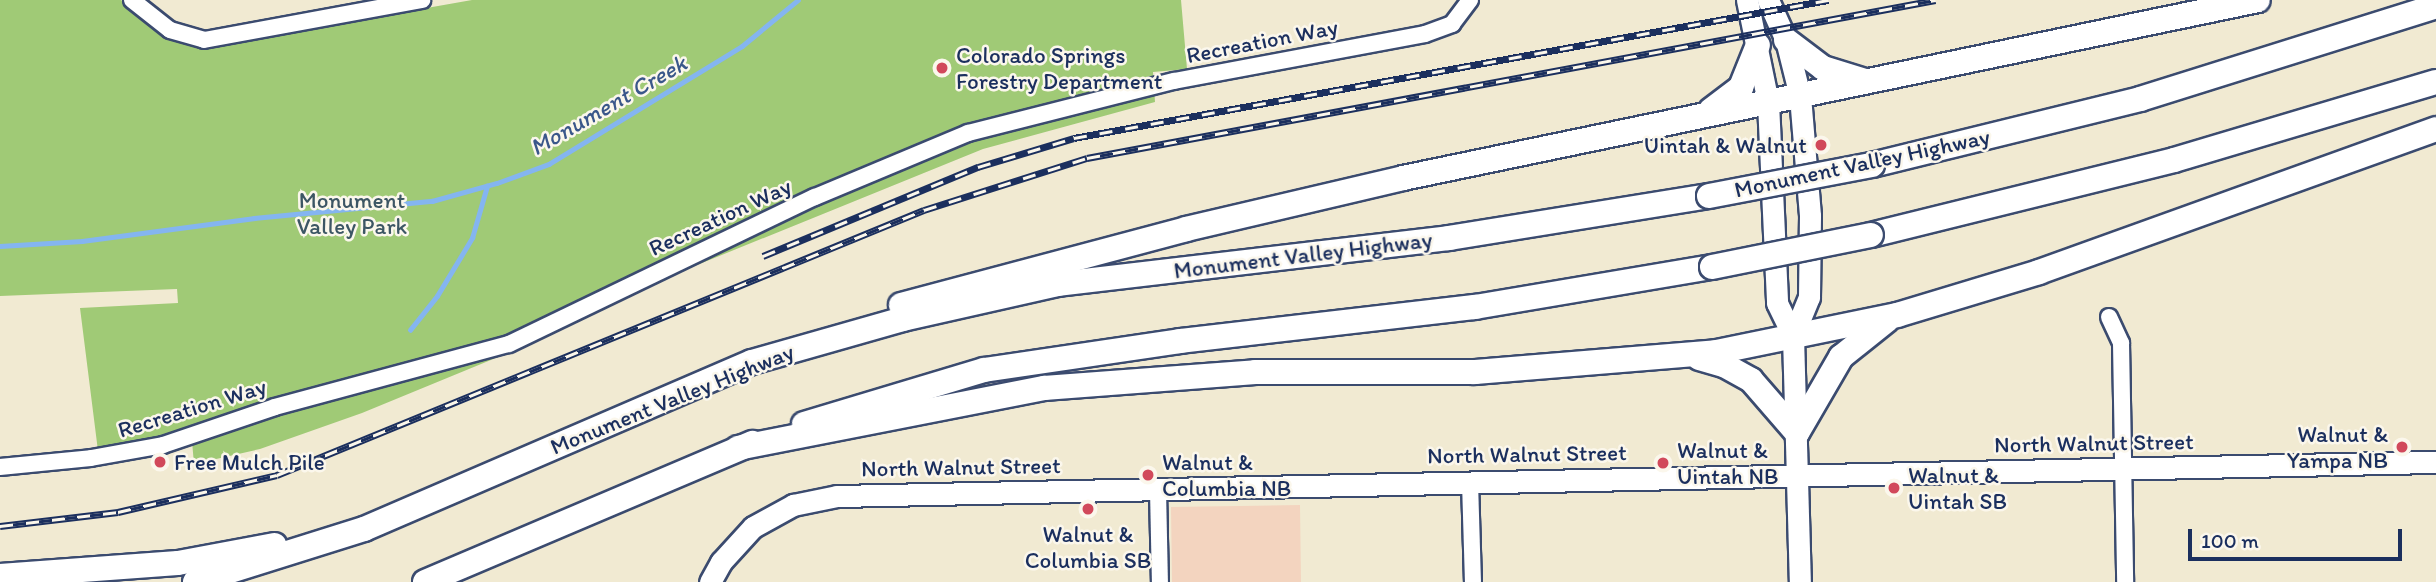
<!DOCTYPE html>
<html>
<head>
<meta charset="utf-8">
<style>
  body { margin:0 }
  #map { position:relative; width:2436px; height:582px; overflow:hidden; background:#f1ead2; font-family:Itim,sans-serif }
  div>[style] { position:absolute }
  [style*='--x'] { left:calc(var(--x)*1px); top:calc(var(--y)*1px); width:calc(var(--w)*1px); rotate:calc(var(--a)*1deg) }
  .built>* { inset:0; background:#f3d4bf }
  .green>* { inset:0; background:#a0ca76 }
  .stream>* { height:4.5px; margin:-2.25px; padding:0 2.25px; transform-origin:2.25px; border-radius:2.25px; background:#84b5f0 }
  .roads { filter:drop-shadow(2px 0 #3b4b6f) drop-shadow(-2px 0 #3b4b6f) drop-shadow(0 2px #3b4b6f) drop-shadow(0 -2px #3b4b6f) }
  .minor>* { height:16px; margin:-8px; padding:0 8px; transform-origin:8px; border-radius:8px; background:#fff }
  .major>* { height:21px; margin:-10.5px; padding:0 10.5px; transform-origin:10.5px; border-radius:10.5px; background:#fff }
  .highway>* { height:24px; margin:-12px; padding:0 12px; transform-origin:12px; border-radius:12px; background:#fff }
  .rail>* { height:7px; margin-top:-3.5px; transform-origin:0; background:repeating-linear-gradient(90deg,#fbf7ec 0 13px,#1b2f5e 0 26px); box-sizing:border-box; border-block:2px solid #1b2f5e }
  .bridges { filter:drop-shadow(2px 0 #3b4b6f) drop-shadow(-2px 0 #3b4b6f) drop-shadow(0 2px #3b4b6f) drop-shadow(0 -2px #3b4b6f) }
  .highway-bridge>* { height:24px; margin:-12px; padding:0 12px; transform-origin:12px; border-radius:12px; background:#fff }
  .dots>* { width:19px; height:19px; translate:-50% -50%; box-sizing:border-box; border:4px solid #fbf7ec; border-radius:50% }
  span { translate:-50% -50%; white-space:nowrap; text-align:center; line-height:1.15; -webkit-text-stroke:5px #fbf7ec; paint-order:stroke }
  .street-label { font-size:23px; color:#1b2f5e }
  .poi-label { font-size:23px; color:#1b2f5e }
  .left { translate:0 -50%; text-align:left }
  .right { translate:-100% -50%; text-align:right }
  .park-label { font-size:23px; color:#3c5664 }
  .water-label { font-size:24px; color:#3a578a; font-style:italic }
  .scale { position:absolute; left:2188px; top:529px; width:214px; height:32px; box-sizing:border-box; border:4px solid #1b2f5e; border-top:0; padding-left:9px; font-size:21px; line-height:24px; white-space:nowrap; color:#1b2f5e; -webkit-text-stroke:5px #fbf7ec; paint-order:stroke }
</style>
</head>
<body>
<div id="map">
  <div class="built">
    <i style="clip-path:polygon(1300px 505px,1301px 582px,1172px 582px,1171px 507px)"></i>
  </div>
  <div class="green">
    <i style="clip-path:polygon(0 0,121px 0,172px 41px,201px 48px,472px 0,1181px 0,1187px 69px,1153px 72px,1155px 102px,983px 149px,665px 278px,503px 355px,362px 413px,260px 449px,194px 464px,191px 430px,98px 451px,80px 308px,178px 303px,177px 289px,0 296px)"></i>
  </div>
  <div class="stream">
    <i style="--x:0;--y:246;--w:82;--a:-3.5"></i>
    <i style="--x:82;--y:241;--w:174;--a:-7.6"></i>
    <i style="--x:254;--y:218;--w:179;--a:-5.5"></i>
    <i style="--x:432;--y:201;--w:67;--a:-15.5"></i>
    <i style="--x:497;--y:183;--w:55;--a:-20.1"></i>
    <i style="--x:549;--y:164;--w:226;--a:-31.4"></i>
    <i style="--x:742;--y:46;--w:72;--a:-39.4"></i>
    <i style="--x:410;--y:330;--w:43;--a:-51.5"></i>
    <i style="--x:437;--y:296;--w:68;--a:-58.9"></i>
    <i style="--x:472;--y:238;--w:54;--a:-73.9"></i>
  </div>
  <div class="roads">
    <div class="minor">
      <i style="--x:132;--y:0;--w:48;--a:38.3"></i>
      <i style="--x:170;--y:30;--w:35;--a:16"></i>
      <i style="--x:204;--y:40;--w:222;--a:-10.4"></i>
      <i style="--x:2109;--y:317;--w:29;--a:65"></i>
      <i style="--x:2121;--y:343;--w:239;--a:89"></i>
      <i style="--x:0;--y:467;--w:91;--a:-5.6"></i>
      <i style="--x:91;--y:458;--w:73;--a:-10.2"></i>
      <i style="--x:163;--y:445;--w:118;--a:-18.7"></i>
      <i style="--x:275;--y:407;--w:242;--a:-15.1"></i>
      <i style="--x:509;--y:344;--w:339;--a:-25.7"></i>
      <i style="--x:815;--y:197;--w:166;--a:-22.7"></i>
      <i style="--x:968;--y:133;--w:212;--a:-14.2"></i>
      <i style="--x:1174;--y:81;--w:255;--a:-10.6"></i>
      <i style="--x:1425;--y:34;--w:29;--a:-20"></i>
      <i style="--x:1452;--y:24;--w:30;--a:-53"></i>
      <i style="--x:1470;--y:482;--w:100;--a:88.3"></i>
      <i style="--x:1158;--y:490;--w:92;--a:88.8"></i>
    </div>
    <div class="major">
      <i style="--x:1747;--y:0;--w:104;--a:78.4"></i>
      <i style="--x:1768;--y:102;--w:201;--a:87.4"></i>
      <i style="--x:1777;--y:303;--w:37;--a:64"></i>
      <i style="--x:1768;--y:0;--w:44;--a:65.8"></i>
      <i style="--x:1786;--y:40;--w:58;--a:76"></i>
      <i style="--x:1800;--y:96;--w:120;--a:85.2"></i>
      <i style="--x:1810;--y:216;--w:81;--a:90.7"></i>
      <i style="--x:1809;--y:297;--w:42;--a:112.3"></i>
      <i style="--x:1793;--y:336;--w:246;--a:88.4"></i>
      <i style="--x:710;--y:582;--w:23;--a:-61"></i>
      <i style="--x:721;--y:562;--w:47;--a:-47.6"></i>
      <i style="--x:753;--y:527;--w:46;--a:-28.8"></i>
      <i style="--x:793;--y:505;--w:45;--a:-11.6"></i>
      <i style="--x:837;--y:496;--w:1599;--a:-1.22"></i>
    </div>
    <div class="highway">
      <i style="--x:1786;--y:40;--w:46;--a:37.1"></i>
      <i style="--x:1823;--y:68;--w:44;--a:17.2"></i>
      <i style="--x:1711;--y:110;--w:38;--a:-37"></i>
      <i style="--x:1741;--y:87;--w:45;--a:-68"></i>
      <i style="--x:1872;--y:165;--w:276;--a:-13.8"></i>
      <i style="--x:2140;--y:99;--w:310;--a:-17.4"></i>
      <i style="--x:1871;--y:235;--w:312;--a:-13.9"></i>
      <i style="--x:2174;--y:160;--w:273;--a:-16.6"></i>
      <i style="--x:901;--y:305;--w:295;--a:-14.9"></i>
      <i style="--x:1186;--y:229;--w:223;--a:-13.2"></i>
      <i style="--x:1403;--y:178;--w:873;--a:-11.76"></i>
      <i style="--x:1699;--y:358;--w:26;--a:16"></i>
      <i style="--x:1724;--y:365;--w:31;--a:29"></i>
      <i style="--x:1751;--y:380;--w:70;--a:49"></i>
      <i style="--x:1797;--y:433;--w:88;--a:-59.9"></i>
      <i style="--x:1841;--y:357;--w:59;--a:-38.8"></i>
      <i style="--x:804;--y:424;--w:188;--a:-16.7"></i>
      <i style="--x:984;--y:370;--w:198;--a:-8.4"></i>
      <i style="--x:1180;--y:341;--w:297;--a:-6.6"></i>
      <i style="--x:1475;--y:307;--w:240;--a:-9.6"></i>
      <i style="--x:738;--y:448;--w:312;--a:-11.1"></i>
      <i style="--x:1044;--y:388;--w:212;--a:-4.3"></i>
      <i style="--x:1255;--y:372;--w:220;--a:0"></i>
      <i style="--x:1475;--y:372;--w:242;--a:-4.7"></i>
      <i style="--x:1716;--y:352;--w:185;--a:-11.6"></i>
      <i style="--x:1897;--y:315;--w:148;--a:-16.8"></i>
      <i style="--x:2039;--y:272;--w:422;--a:-19.8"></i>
      <i style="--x:0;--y:576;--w:178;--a:-4.2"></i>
      <i style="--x:178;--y:563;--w:98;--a:-10.6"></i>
      <i style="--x:195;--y:582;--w:177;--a:-17.4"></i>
      <i style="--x:364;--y:529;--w:422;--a:-23.3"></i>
      <i style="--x:752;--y:362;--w:157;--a:-15.9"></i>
      <i style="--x:903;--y:319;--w:159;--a:-12.7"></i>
      <i style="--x:1058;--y:284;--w:394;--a:-6.7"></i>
      <i style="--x:1449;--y:238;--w:263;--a:-9.2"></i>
      <i style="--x:425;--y:582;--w:356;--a:-23"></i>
    </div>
  </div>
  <div class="rail">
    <i style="--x:763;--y:256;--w:233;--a:-22.5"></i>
    <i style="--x:978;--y:167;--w:100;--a:-16.8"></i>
    <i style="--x:1074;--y:138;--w:767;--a:-10.37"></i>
    <i style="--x:0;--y:526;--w:119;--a:-6.8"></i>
    <i style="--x:118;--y:512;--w:163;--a:-13.1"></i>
    <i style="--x:277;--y:475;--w:699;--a:-22.27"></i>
    <i style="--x:924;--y:210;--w:171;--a:-17.7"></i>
    <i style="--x:1087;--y:158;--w:863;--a:-10.55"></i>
  </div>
  <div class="bridges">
    <div class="highway-bridge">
      <i style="--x:1709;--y:196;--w:166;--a:-10.8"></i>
      <i style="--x:1712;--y:267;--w:162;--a:-11.4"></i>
    </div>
  </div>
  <div class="dots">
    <i style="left:942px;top:68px;background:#d1495b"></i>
    <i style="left:1821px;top:145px;background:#d1495b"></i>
    <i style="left:2402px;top:447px;background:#d1495b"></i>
    <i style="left:160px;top:462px;background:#d1495b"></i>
    <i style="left:1663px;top:463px;background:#d1495b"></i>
    <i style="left:1148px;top:475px;background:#d1495b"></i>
    <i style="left:1894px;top:488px;background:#d1495b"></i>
    <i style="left:1088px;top:509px;background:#d1495b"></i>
  </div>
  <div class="street-label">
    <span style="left:1262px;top:41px;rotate:-11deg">Recreation Way</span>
    <span style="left:1862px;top:163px;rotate:-12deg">Monument Valley Highway</span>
    <span style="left:720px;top:217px;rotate:-25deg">Recreation Way</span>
    <span style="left:1303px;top:255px;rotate:-7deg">Monument Valley Highway</span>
    <span style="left:672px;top:399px;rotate:-22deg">Monument Valley Highway</span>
    <span style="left:192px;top:408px;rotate:-17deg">Recreation Way</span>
    <span style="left:2094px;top:443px;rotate:-1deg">North Walnut Street</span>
    <span style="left:1527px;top:454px;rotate:-1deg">North Walnut Street</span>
    <span style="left:961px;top:467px;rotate:-1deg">North Walnut Street</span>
  </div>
  <div class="poi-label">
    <span class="left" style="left:956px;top:68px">Colorado Springs<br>Forestry Department</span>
    <span class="right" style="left:1807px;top:145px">Uintah &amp; Walnut</span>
    <span class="right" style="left:2388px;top:447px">Walnut &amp;<br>Yampa NB</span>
    <span class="left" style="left:1677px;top:463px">Walnut &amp;<br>Uintah NB</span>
    <span class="left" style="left:174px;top:462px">Free Mulch Pile</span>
    <span class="left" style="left:1162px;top:475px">Walnut &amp;<br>Columbia NB</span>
    <span class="left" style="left:1908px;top:488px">Walnut &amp;<br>Uintah SB</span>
    <span style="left:1088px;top:547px">Walnut &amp;<br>Columbia SB</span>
  </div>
  <div class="park-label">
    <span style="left:352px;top:213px">Monument<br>Valley Park</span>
  </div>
  <div class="water-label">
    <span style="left:608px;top:105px;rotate:-30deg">Monument Creek</span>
  </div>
  <div class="scale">100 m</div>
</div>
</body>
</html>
